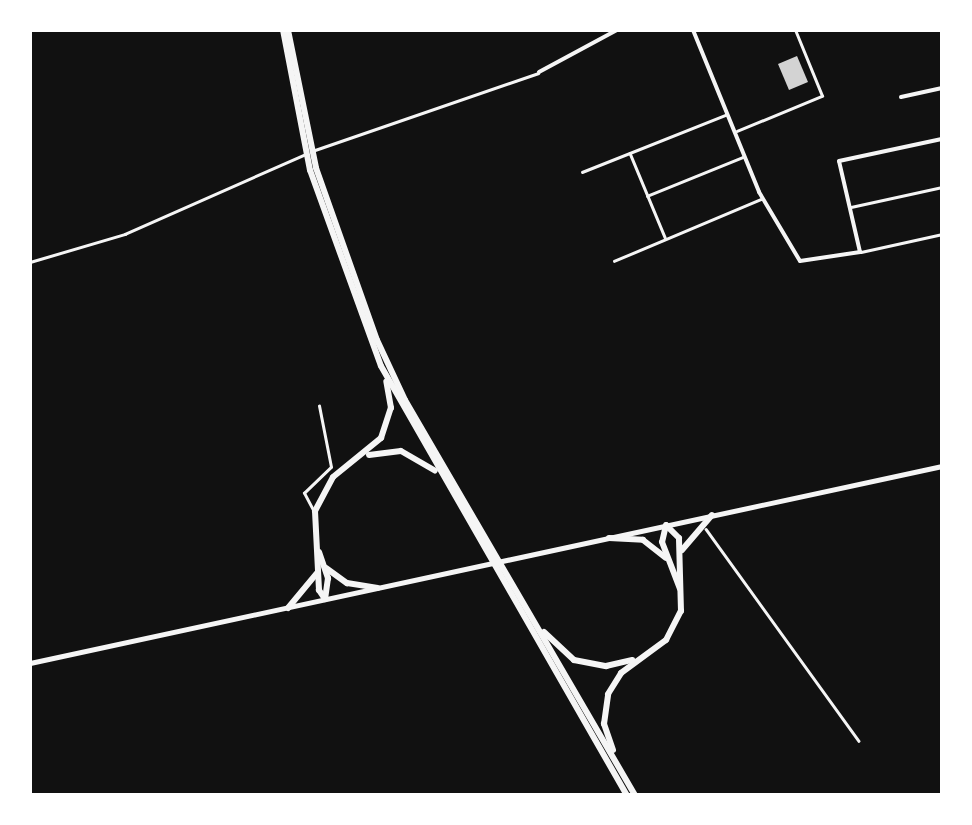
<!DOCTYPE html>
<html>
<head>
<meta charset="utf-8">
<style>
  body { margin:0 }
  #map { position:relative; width:972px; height:825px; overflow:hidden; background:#111; font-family:Lato,sans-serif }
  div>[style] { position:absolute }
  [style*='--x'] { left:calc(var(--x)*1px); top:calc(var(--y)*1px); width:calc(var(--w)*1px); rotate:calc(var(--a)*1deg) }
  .building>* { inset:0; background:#d3d3d3 }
  .minor>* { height:2.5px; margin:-1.25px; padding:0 1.25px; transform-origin:1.25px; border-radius:1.25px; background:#f5f5f5 }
  .tertiary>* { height:4px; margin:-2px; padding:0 2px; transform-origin:2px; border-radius:2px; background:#f5f5f5 }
  .primary>* { height:5px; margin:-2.5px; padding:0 2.5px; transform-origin:2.5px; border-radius:2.5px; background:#f5f5f5 }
  .trunk>* { height:6px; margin:-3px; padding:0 3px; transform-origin:3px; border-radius:3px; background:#f5f5f5 }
  span { translate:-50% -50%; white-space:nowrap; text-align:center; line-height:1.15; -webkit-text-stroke:10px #fff; paint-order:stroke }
  .frame { position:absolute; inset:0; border:32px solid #fff; pointer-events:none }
</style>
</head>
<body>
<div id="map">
  <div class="building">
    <i style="clip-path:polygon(797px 56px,808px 82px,789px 90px,778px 64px)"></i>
  </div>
  <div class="minor">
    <i style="--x:737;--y:131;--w:92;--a:-22.4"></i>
    <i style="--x:822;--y:96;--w:71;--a:-112.2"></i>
    <i style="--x:315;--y:150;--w:236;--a:-19"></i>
    <i style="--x:630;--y:153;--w:91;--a:67.4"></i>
    <i style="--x:582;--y:172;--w:154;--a:-21.7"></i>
    <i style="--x:647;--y:196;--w:104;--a:-22.1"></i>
    <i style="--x:851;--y:207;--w:93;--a:-12.4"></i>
    <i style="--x:861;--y:252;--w:83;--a:-12.5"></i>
    <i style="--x:614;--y:261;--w:160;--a:-22.9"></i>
    <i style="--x:30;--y:262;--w:99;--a:-16.4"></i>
    <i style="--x:125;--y:234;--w:195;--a:-23.9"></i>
    <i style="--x:313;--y:510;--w:19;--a:-118"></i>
    <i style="--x:304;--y:493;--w:37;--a:-44"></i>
    <i style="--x:331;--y:467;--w:62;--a:-101.1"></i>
    <i style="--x:706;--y:529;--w:261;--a:54.2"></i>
  </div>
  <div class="tertiary">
    <i style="--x:693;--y:30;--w:175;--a:67.8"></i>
    <i style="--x:759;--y:192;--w:80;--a:59.3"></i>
    <i style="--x:800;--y:261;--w:61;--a:-8.5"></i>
    <i style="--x:860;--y:252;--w:93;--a:-103"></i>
    <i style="--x:839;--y:161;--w:105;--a:-12.1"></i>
    <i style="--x:539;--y:72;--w:89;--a:-28.3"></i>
    <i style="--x:901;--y:97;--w:42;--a:-12.4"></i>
  </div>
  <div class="primary">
    <i style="--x:30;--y:663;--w:933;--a:-12.19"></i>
  </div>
  <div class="trunk">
    <i style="--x:283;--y:30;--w:143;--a:79.1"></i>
    <i style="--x:310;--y:170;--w:208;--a:70.1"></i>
    <i style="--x:381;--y:366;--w:495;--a:60.2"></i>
    <i style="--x:288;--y:30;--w:141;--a:78.5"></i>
    <i style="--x:316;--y:168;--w:182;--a:70.5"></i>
    <i style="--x:377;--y:340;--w:66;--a:65"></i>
    <i style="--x:405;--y:400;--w:457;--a:59.8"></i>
    <i style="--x:369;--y:455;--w:32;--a:-7"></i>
    <i style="--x:401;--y:451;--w:39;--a:30"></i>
    <i style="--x:609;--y:538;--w:34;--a:3"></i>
    <i style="--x:643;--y:540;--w:29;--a:38"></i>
    <i style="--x:682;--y:550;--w:46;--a:-49.4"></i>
    <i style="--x:319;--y:552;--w:28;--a:71"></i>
    <i style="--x:328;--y:578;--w:21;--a:98"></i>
    <i style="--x:326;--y:568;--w:26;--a:36"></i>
    <i style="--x:347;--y:583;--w:31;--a:9"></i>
    <i style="--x:325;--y:599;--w:11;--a:-124"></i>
    <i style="--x:319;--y:590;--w:79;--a:-92.9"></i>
    <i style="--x:315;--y:511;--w:38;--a:-62"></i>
    <i style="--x:333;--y:477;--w:62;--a:-39.1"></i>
    <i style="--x:381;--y:438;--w:32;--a:-72"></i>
    <i style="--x:391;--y:408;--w:27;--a:-100"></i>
    <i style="--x:288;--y:608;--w:45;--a:-50.4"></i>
    <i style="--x:544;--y:632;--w:41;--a:43"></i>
    <i style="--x:574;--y:660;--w:33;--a:11"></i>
    <i style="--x:606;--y:666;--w:27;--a:-13"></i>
    <i style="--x:613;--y:750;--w:28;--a:-109"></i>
    <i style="--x:604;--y:724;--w:30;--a:-82"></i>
    <i style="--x:608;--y:694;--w:25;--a:-58"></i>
    <i style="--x:621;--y:673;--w:56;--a:-36.3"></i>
    <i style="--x:666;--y:640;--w:33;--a:-63"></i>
    <i style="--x:681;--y:611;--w:73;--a:-91.6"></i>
    <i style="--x:679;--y:538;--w:18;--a:-135"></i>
    <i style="--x:666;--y:525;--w:17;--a:103"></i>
    <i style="--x:662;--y:542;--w:50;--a:69"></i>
  </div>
  <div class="frame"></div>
</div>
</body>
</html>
